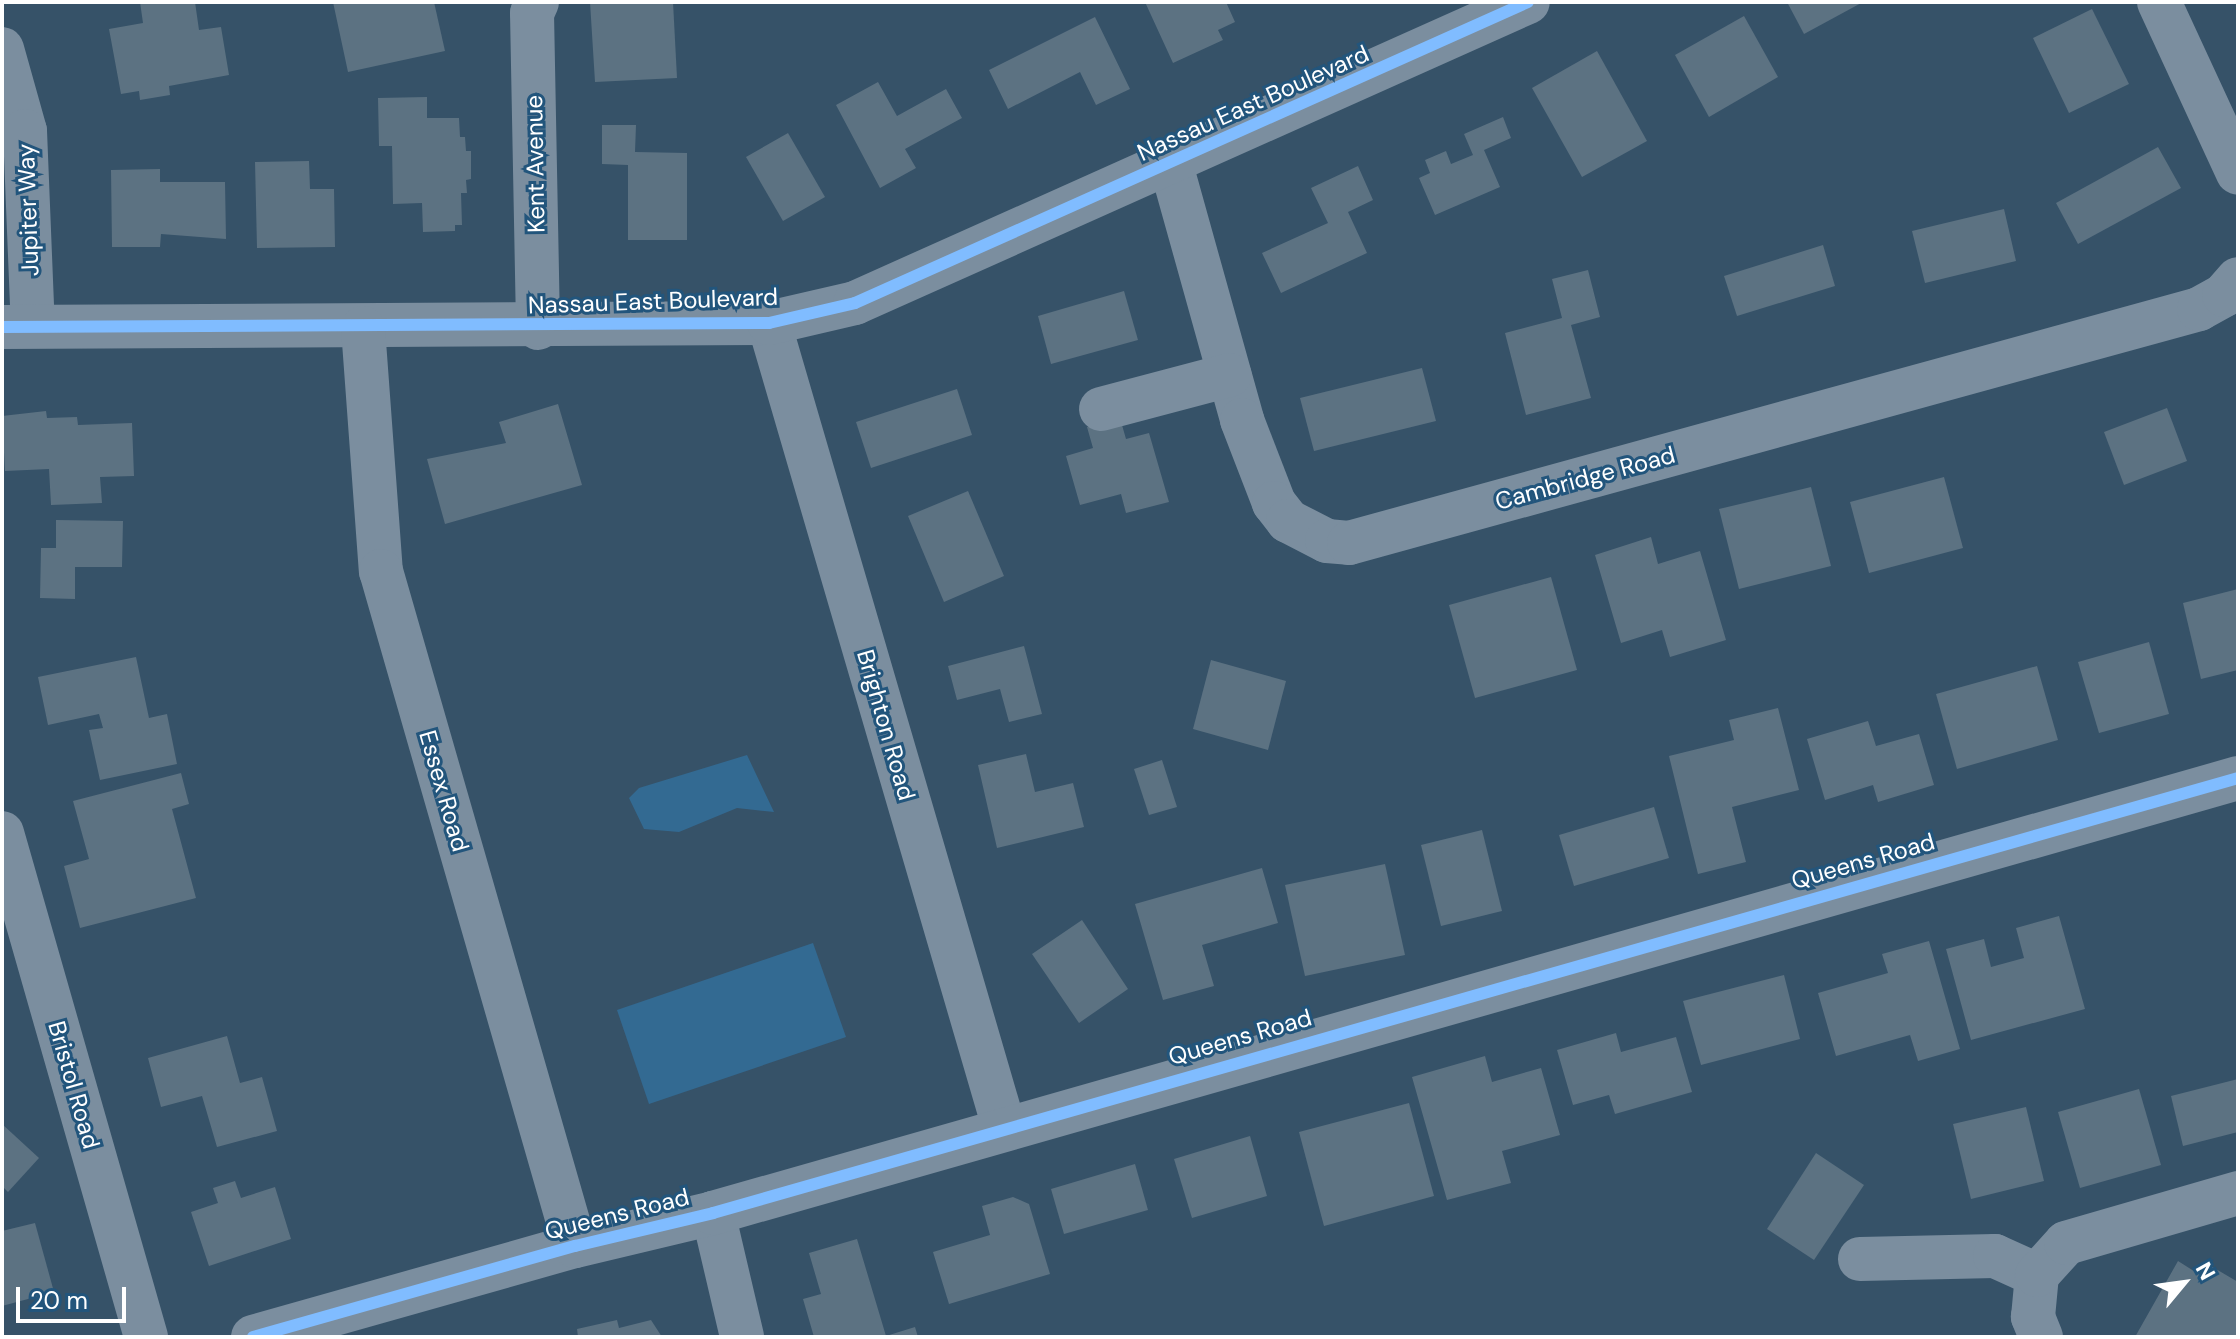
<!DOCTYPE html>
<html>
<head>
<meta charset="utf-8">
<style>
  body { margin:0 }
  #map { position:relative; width:2240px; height:1339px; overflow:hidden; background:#365268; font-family:"DM Sans",sans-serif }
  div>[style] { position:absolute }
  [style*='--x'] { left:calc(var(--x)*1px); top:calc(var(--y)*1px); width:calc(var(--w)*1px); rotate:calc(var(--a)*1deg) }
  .green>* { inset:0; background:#336a92 }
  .building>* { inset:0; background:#5c7282 }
  .minor>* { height:44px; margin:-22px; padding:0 22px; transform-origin:22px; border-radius:22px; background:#7b8e9f }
  .cycleway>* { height:12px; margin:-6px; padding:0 6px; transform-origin:6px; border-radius:6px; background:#80bcff }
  span { translate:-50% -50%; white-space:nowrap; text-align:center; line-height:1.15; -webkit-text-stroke:6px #22557c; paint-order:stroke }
  .street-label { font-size:24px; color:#fff }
  .frame { position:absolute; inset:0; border:4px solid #fff; pointer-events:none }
  .north { position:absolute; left:2144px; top:1243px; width:80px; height:80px; -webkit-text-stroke:6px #22557c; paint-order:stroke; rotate:61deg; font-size:22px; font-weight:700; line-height:32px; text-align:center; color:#fff }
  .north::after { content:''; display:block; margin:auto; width:28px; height:36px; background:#fff; clip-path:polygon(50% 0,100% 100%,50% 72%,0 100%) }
  .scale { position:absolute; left:16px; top:1287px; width:110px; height:36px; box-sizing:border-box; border:4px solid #fff; border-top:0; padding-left:10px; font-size:24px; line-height:28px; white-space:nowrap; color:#fff; -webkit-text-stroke:6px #22557c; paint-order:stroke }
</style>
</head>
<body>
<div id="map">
  <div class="green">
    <i style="clip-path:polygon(747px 755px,774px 812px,737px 808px,679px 832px,644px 829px,629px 798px,639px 788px)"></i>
    <i style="clip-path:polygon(813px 943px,846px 1037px,649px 1104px,617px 1010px)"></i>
  </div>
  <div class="building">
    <i style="clip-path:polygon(140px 2px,195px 2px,199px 30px,221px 27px,229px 75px,169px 86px,170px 95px,140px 100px,139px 91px,121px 94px,109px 29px,143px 23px)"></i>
    <i style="clip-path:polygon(333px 2px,434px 2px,445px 51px,348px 72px)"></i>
    <i style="clip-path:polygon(590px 2px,673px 2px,677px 78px,595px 82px)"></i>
    <i style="clip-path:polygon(1145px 2px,1226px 2px,1235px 22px,1218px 30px,1223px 40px,1173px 63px)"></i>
    <i style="clip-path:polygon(1787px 2px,1863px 2px,1804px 34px)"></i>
    <i style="clip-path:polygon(2092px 9px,2129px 84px,2069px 113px,2033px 38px)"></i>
    <i style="clip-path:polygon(1744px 16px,1778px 77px,1709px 117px,1675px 55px)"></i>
    <i style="clip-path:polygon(1095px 17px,1130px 89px,1096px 105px,1080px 72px,1008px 109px,989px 70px)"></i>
    <i style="clip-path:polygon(1597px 51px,1647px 141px,1582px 177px,1532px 88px)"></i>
    <i style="clip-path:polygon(878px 82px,897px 116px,946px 89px,962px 118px,905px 149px,916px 168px,880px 188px,836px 105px)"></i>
    <i style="clip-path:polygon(427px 97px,427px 118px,459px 118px,460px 137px,465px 137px,466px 151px,471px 151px,471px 179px,466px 180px,467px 193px,461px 193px,462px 225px,455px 225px,455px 231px,423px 232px,422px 203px,393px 204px,392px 146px,379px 146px,378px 98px)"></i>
    <i style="clip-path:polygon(1503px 117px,1511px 138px,1484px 150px,1500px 187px,1435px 215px,1419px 178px,1430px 173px,1425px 160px,1446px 151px,1451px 164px,1473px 155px,1464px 134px)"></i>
    <i style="clip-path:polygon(602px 125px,636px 125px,635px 152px,687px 153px,687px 240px,628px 240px,628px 165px,602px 164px)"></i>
    <i style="clip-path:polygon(788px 133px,825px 197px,783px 221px,746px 157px)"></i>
    <i style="clip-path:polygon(2158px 147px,2181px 188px,2078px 244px,2056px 203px)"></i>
    <i style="clip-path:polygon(309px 161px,310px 189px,334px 189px,335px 247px,257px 248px,255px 162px)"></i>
    <i style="clip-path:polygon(1358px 166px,1373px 200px,1348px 212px,1367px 253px,1281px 293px,1262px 253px,1328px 223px,1311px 188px)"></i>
    <i style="clip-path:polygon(160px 169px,160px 182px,225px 182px,226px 239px,161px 234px,160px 247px,112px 247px,111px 170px)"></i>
    <i style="clip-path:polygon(2004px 209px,2016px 261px,1925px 283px,1912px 231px)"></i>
    <i style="clip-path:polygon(1823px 245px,1835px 286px,1737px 316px,1724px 276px)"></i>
    <i style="clip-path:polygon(1588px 270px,1600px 317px,1571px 325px,1591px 398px,1526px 415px,1505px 333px,1562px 318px,1552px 279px)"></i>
    <i style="clip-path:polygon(1124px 291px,1138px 340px,1051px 364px,1038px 316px)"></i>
    <i style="clip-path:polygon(1422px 368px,1436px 421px,1314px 451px,1300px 398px)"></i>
    <i style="clip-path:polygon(957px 389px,972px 435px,871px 468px,856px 422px)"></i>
    <i style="clip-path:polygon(558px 404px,582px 485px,445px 524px,427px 459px,506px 443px,499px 422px)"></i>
    <i style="clip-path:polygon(2167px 408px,2187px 461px,2124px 485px,2104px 432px)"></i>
    <i style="clip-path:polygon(46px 411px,47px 418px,77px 417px,78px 425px,132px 423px,134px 476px,100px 477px,102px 503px,51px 505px,49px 469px,5px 471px,2px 416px)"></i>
    <i style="clip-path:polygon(1120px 418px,1126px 439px,1149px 433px,1169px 502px,1126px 513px,1121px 494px,1080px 505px,1066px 456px,1093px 448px,1087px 427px)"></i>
    <i style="clip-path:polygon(1944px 477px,1963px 548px,1869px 573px,1850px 502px)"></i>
    <i style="clip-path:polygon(1811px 487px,1831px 566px,1739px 589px,1719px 509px)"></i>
    <i style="clip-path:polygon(968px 491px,1004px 576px,944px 602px,908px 516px)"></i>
    <i style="clip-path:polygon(56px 520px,123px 521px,122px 567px,75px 567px,75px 599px,40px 598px,41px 548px,56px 548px)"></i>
    <i style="clip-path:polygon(1651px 537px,1658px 564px,1700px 551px,1726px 640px,1670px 657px,1662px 630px,1621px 643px,1595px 555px)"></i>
    <i style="clip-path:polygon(1551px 577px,1577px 670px,1475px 698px,1449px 605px)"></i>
    <i style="clip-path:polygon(2238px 589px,2238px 670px,2201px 679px,2183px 603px)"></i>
    <i style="clip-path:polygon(2149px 642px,2169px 714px,2099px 733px,2078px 662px)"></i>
    <i style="clip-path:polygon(1024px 646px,1042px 714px,1009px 722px,1000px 689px,957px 700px,948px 666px)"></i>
    <i style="clip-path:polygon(136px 657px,149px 718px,167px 714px,177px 764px,100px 780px,89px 730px,103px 728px,99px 714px,48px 725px,38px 677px)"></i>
    <i style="clip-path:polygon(1211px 660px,1286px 681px,1268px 750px,1193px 729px)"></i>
    <i style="clip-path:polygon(2037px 666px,2058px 740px,1957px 769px,1936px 694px)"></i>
    <i style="clip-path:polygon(1778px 708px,1799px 790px,1732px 807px,1746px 862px,1698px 874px,1669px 756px,1734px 740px,1729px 720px)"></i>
    <i style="clip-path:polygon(1868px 721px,1876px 746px,1919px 734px,1934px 785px,1878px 802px,1873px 785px,1825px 800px,1807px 739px)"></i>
    <i style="clip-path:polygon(1026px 754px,1035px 792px,1073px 783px,1084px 827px,997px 848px,978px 765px)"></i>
    <i style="clip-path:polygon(1162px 760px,1177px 807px,1149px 815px,1134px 769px)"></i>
    <i style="clip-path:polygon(181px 773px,189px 804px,172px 809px,196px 898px,80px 928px,64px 866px,89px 859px,73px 801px)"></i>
    <i style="clip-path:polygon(1654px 807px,1669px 858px,1574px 886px,1559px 835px)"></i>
    <i style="clip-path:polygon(1482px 830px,1502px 911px,1441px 926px,1421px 845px)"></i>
    <i style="clip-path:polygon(1385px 864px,1405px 955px,1305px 976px,1285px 885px)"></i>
    <i style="clip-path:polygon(1262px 868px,1278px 923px,1202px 945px,1214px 986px,1163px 1000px,1135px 904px)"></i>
    <i style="clip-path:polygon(2059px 916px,2085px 1009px,1971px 1040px,1946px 949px,1984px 939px,1991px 967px,2024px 958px,2016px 928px)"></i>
    <i style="clip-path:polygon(1082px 920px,1128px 989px,1079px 1023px,1032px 954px)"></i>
    <i style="clip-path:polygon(1929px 941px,1960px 1049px,1918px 1061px,1910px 1035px,1836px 1056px,1818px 993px,1888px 973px,1882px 954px)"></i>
    <i style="clip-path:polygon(1784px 975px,1800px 1039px,1701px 1065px,1683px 1001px)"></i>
    <i style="clip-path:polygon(1616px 1033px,1621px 1052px,1676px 1037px,1692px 1092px,1615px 1114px,1609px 1095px,1573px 1105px,1557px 1050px)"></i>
    <i style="clip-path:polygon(227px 1036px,240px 1083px,262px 1077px,277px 1131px,217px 1147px,202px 1096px,161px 1107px,148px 1058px)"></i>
    <i style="clip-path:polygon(1485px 1056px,1492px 1082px,1541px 1068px,1560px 1135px,1502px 1151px,1511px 1183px,1447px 1200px,1412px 1077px)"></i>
    <i style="clip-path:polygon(2238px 1079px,2238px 1132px,2183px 1146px,2171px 1096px)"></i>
    <i style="clip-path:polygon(2139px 1089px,2161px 1165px,2080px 1188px,2058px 1112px)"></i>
    <i style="clip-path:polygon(1409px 1103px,1434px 1196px,1324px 1226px,1299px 1132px)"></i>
    <i style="clip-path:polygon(2026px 1107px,2044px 1181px,1971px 1199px,1953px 1124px)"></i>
    <i style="clip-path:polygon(2px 1124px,39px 1158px,8px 1192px,2px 1186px)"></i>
    <i style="clip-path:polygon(1250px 1136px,1267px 1196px,1192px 1218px,1174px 1159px)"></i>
    <i style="clip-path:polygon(1816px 1153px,1864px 1185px,1814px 1260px,1767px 1229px)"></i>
    <i style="clip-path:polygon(1135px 1164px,1148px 1210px,1064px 1234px,1051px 1189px)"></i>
    <i style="clip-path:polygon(235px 1181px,241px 1198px,275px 1187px,291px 1239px,209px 1266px,191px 1212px,218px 1203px,213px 1188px)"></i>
    <i style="clip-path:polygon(1013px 1197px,1029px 1204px,1050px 1274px,949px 1304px,933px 1252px,990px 1235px,982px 1206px)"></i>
    <i style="clip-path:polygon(35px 1223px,54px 1292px,2px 1306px,2px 1231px)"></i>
    <i style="clip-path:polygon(857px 1239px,886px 1336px,915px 1327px,918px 1337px,814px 1337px,803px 1299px,821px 1294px,809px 1253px)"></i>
    <i style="clip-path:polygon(2178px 1261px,2197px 1273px,2204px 1262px,2238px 1282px,2238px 1337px,2135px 1337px)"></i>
    <i style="clip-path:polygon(617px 1320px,619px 1328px,651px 1320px,662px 1337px,578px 1337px,577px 1329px)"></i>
  </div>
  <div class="minor">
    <i style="--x:537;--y:2;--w:12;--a:114"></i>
    <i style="--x:532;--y:13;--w:315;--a:88.9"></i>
    <i style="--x:2159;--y:2;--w:188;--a:65.2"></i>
    <i style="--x:2;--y:49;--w:85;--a:74.3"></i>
    <i style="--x:25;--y:131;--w:195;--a:87.7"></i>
    <i style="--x:1171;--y:165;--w:265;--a:74.4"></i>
    <i style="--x:1242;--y:420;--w:89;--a:68.9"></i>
    <i style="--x:1274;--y:503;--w:23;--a:52"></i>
    <i style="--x:1288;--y:521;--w:44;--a:27.1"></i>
    <i style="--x:1327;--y:541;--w:22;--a:5"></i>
    <i style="--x:1349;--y:543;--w:882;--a:-15.39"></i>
    <i style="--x:2199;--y:309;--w:29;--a:-29"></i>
    <i style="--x:2224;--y:295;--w:21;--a:-49"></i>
    <i style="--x:769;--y:323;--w:838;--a:73.71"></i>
    <i style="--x:2;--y:327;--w:767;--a:-0.3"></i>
    <i style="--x:769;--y:323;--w:88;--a:-13.1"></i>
    <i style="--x:855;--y:303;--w:737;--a:-24.1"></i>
    <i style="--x:363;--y:328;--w:244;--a:85.8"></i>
    <i style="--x:381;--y:571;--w:702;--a:73.96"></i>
    <i style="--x:1101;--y:409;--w:133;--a:-14.8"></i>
    <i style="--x:2;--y:833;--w:524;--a:74.05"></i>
    <i style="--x:713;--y:1213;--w:127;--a:76.8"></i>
    <i style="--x:1860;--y:1259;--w:135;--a:-1.3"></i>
    <i style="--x:1995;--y:1256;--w:46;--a:24.3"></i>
    <i style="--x:253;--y:1337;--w:335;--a:-15.8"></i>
    <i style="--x:575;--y:1246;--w:142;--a:-13.4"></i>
    <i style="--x:713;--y:1213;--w:1586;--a:-15.92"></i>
    <i style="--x:2041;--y:1337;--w:22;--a:-112"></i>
    <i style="--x:2033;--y:1317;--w:42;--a:-84.6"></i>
    <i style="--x:2037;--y:1275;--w:43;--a:-47.8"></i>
    <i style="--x:2066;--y:1243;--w:179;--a:-16.2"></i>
  </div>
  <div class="cycleway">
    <i style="--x:2;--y:327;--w:767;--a:-0.3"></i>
    <i style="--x:769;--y:323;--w:88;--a:-13.1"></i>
    <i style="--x:855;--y:303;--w:737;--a:-24.1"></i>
    <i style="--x:253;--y:1337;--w:335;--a:-15.8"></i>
    <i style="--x:575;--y:1246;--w:142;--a:-13.4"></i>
    <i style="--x:713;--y:1213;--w:1586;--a:-15.92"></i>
  </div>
  <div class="street-label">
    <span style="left:1253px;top:103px;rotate:-24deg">Nassau East Boulevard</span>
    <span style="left:535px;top:164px;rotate:-91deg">Kent Avenue</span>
    <span style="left:28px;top:210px;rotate:-92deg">Jupiter Way</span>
    <span style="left:653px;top:301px;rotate:-2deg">Nassau East Boulevard</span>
    <span style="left:1585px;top:478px;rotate:-15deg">Cambridge Road</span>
    <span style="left:886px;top:725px;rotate:74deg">Brighton Road</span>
    <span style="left:444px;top:791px;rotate:74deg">Essex Road</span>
    <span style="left:1863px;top:861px;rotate:-16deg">Queens Road</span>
    <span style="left:1240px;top:1037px;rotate:-16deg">Queens Road</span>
    <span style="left:74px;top:1085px;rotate:74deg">Bristol Road</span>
    <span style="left:617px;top:1214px;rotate:-14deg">Queens Road</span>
  </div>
  <div class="frame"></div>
  <div class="north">N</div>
  <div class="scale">20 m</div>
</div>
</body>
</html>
